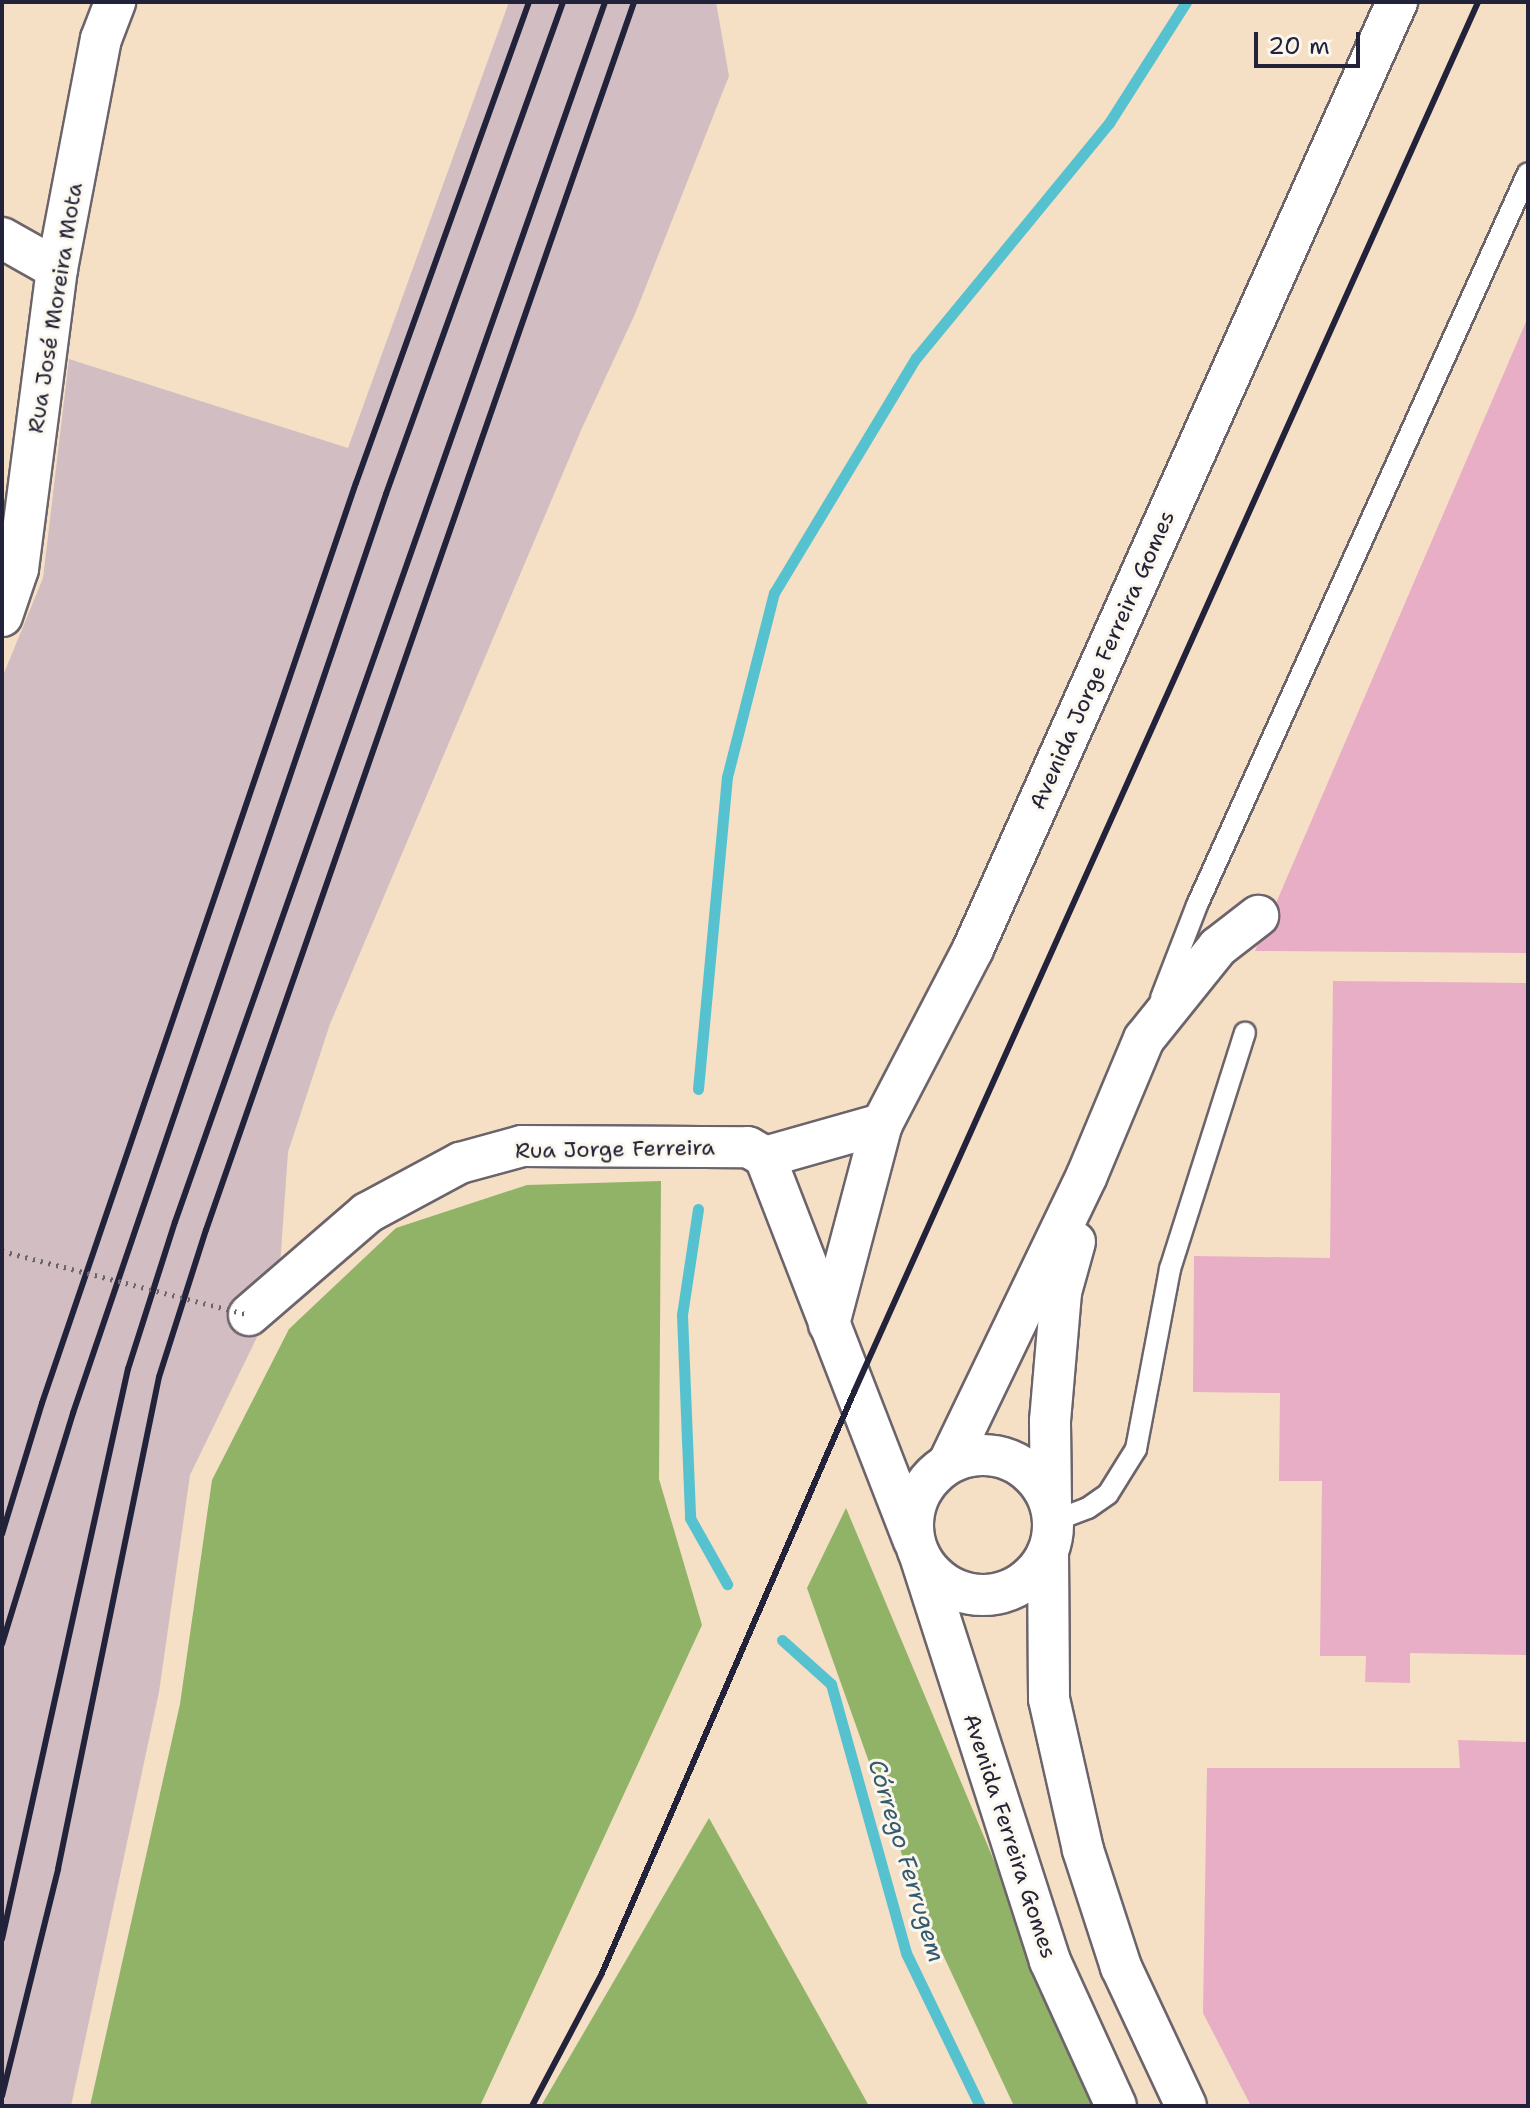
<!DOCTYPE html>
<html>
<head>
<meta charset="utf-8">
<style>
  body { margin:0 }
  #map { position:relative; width:1530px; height:2108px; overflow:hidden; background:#f5dfc5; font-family:"Shantell Sans",sans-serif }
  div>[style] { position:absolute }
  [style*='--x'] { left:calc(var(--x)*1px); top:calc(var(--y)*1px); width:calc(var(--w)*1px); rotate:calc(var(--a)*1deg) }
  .industrial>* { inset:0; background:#d2bec2 }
  .forest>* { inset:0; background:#91b368 }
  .stream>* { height:11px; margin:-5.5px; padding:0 5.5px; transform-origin:5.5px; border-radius:5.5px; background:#56c2cf }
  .building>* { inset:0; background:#e8aec5 }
  .roads { filter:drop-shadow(2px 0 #6c646b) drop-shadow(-2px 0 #6c646b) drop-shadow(0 2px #6c646b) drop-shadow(0 -2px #6c646b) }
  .lane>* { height:20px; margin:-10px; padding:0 10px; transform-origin:10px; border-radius:10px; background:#fff }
  .street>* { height:40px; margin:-20px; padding:0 20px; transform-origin:20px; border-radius:20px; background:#fff }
  .street>.ring { margin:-20px; padding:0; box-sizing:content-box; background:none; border:40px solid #fff; border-radius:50% }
  .rail>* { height:6px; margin:-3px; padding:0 3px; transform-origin:3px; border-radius:3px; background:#22223b }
  .path-bridge>* { height:5px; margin-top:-2.5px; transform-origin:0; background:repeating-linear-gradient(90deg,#6c646b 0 2px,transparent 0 8px) }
  span { translate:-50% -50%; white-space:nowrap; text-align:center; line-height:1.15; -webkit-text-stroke:6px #fbf7ec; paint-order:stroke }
  .street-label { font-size:22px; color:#22223b }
  .water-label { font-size:24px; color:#345a6f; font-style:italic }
  .frame { position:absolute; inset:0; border:4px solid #22223b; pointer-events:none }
  .scale { position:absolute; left:1254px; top:32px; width:106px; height:36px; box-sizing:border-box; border:4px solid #22223b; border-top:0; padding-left:10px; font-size:24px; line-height:28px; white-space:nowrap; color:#22223b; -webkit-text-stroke:6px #fbf7ec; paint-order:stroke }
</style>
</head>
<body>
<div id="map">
  <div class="industrial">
    <i style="clip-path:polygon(509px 2px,716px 2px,729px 76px,635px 314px,582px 428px,330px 1024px,288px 1152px,280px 1266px,260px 1331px,190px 1475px,159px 1692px,71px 2106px,2px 2106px,2px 678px,43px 578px,69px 359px,348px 448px)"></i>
  </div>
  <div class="forest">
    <i style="clip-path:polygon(661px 1181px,659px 1479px,702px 1625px,480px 2106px,90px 2106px,180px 1704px,212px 1480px,289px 1329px,396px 1228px,527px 1185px)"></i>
    <i style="clip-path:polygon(846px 1508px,1097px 2106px,1014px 2106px,921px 1908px,807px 1588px)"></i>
    <i style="clip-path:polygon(709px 1818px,869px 2106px,541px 2106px)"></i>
  </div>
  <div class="stream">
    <i style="--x:698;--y:1089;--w:313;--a:-84.7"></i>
    <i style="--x:727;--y:777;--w:190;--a:-75.7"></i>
    <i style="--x:774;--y:593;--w:275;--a:-58.9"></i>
    <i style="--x:916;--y:358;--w:304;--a:-50.6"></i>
    <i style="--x:1109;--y:123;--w:143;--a:-57.5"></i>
    <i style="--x:698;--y:1209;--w:107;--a:98.6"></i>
    <i style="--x:682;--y:1315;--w:203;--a:87.7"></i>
    <i style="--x:690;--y:1518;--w:76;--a:60.7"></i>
    <i style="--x:782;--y:1640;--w:66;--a:41.9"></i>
    <i style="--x:831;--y:1684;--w:279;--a:74.4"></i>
    <i style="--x:906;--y:1953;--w:170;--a:64.2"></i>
  </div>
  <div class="building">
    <i style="clip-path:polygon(1528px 317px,1528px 953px,1255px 951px,1270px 917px)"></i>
    <i style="clip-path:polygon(1333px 981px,1528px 983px,1528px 1655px,1410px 1653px,1410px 1683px,1365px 1682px,1366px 1656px,1320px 1656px,1322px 1481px,1279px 1481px,1280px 1393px,1193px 1392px,1194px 1256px,1330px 1258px)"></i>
    <i style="clip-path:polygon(1458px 1740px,1528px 1742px,1528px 2106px,1251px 2106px,1203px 2013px,1207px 1768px,1460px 1768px)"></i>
  </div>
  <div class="roads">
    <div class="lane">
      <i style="--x:1161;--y:998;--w:100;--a:-68.8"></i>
      <i style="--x:1197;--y:905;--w:803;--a:-65.67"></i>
      <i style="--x:1054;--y:1521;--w:36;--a:-21"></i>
      <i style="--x:1088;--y:1508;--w:24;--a:-35"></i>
      <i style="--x:1108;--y:1494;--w:53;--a:-58.1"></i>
      <i style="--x:1136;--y:1449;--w:183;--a:-79.3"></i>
      <i style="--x:1170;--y:1269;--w:248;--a:-72.4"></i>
    </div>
    <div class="street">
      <i style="--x:2;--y:238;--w:63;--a:29.4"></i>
      <i style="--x:2;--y:616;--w:50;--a:-71.2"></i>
      <i style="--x:18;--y:569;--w:303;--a:-82.6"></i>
      <i style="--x:57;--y:269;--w:234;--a:-79.2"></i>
      <i style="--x:101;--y:39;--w:40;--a:-69"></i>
      <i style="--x:765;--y:1157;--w:410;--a:68.8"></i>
      <i style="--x:249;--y:1315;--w:156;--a:-40.8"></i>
      <i style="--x:367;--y:1213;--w:106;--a:-28.3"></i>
      <i style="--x:460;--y:1163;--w:64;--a:-15.3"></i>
      <i style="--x:522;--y:1146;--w:226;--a:0.3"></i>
      <i style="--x:748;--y:1147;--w:20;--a:30"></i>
      <i style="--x:765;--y:1157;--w:122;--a:-15.8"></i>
      <i style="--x:829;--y:1324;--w:207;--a:-75.2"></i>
      <i style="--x:882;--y:1124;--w:197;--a:-62.5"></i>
      <i style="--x:973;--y:949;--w:1038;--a:-65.88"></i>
      <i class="ring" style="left:913px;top:1455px;width:100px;height:100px"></i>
      <i style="--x:949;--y:1462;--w:318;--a:-64.3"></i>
      <i style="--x:1087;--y:1175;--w:147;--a:-67.3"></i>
      <i style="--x:1144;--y:1039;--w:118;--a:-51.2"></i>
      <i style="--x:1218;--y:947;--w:51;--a:-37.8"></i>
      <i style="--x:1051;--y:1505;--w:84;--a:-90.7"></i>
      <i style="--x:1050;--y:1421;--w:129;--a:-85.1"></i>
      <i style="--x:1061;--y:1292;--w:52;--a:-74.4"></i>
      <i style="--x:1048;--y:1552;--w:147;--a:89.6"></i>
      <i style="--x:1049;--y:1699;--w:155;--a:77.3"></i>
      <i style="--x:1083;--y:1850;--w:123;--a:72"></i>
      <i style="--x:1121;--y:1967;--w:153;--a:64.9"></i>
      <i style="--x:921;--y:1559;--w:422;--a:72.2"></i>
      <i style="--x:1050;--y:1961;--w:159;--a:65.5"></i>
    </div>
  </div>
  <div class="rail">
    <i style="--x:2;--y:1534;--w:137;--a:-73"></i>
    <i style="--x:42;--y:1403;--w:972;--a:-71.16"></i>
    <i style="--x:356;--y:483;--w:511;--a:-70.22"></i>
    <i style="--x:2;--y:1644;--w:242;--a:-72.9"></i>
    <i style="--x:73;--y:1413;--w:971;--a:-71.19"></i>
    <i style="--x:386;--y:494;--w:523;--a:-70.21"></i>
    <i style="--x:2;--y:1939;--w:584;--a:-77.54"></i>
    <i style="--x:128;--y:1369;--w:154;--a:-72.3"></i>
    <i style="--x:175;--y:1222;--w:1294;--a:-70.58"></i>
    <i style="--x:2;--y:2096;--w:234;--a:-76.1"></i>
    <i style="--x:58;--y:1869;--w:502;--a:-78.4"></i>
    <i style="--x:159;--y:1377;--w:154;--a:-72.3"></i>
    <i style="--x:206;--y:1230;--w:1300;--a:-70.78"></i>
    <i style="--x:532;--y:2106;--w:150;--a:-62.2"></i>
    <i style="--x:602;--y:1973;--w:633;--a:-66.55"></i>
    <i style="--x:854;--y:1392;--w:1524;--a:-65.82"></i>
  </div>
  <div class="path-bridge">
    <i style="--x:2;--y:1251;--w:255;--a:14.5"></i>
  </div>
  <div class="street-label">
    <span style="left:55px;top:308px;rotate:-81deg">Rua José Moreira Mota</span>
    <span style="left:1102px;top:660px;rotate:-66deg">Avenida Jorge Ferreira Gomes</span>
    <span style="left:615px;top:1149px;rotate:-1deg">Rua Jorge Ferreira</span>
    <span style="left:1010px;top:1836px;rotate:72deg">Avenida Ferreira Gomes</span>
  </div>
  <div class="water-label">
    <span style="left:906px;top:1861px;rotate:73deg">Córrego Ferrugem</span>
  </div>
  <div class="frame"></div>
  <div class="scale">20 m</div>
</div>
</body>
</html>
